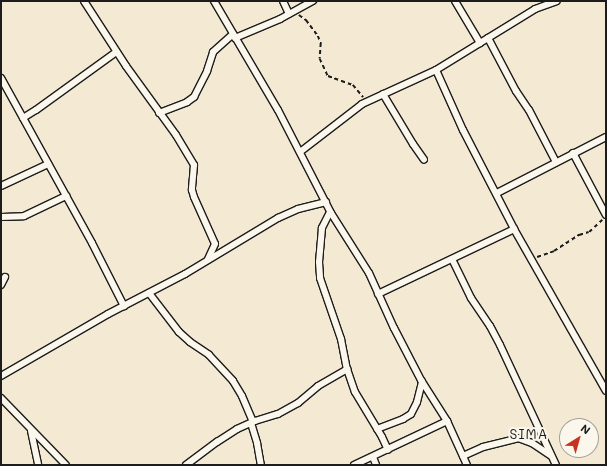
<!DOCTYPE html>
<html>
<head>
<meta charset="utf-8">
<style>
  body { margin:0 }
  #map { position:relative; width:607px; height:466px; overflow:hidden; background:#f4e9d2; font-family:Mali,sans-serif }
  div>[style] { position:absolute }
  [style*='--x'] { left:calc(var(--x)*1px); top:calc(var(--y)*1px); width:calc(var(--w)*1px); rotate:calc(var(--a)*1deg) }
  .path>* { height:1.5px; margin-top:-0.75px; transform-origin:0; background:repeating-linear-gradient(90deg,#1c1c1c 0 4px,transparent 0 7px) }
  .roads { filter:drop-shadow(1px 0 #1c1c1c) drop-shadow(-1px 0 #1c1c1c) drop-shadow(0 1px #1c1c1c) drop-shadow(0 -1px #1c1c1c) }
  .minor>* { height:6px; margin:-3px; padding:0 3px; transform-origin:3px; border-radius:3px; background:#fbf7ec }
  span { translate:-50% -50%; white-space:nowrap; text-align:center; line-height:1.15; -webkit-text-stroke:4px #fbf7ec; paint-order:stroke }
  .quarter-label { font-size:14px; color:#1c1c1c; letter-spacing:1px }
  .frame { position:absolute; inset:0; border:2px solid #1c1c1c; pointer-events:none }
  .north { position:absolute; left:559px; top:418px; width:40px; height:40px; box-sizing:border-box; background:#fbf7ec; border:1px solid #a29f99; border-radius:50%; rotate:37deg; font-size:11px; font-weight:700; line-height:16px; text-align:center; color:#1c1c1c }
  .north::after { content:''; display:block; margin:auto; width:14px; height:18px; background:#c8321e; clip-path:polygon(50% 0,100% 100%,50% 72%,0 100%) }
</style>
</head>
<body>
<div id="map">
  <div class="path">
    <i style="--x:299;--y:15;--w:9;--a:36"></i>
    <i style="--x:306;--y:20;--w:20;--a:53"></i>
    <i style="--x:318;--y:36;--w:8;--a:67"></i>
    <i style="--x:321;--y:43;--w:16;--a:94"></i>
    <i style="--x:320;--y:59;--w:19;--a:65"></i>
    <i style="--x:328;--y:76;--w:27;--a:20"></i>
    <i style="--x:353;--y:85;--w:16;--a:50"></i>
    <i style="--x:537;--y:257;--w:18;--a:-19"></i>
    <i style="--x:554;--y:251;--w:30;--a:-33"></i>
    <i style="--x:579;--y:235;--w:10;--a:-17"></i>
    <i style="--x:589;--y:232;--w:18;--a:-43"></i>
  </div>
  <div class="roads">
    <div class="minor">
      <i style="--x:84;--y:1;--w:77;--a:57.1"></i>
      <i style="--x:126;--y:66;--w:85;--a:54.1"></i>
      <i style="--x:176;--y:135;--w:35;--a:59"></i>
      <i style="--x:194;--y:165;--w:25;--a:95"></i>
      <i style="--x:192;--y:190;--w:7;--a:74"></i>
      <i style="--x:194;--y:197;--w:51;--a:65.9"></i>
      <i style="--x:215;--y:244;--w:17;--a:115"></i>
      <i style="--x:214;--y:1;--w:126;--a:59.6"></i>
      <i style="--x:278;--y:110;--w:116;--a:62.8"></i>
      <i style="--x:331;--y:213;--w:71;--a:57.7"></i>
      <i style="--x:369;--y:273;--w:60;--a:65.6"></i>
      <i style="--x:394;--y:328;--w:59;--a:62.6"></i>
      <i style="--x:421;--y:380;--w:49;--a:57.6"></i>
      <i style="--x:447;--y:421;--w:48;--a:65.6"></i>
      <i style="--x:283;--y:1;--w:14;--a:65"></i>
      <i style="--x:455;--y:1;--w:49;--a:59.2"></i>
      <i style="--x:235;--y:38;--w:49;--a:-22.9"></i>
      <i style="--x:280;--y:19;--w:38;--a:-29"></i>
      <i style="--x:488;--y:38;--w:60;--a:62.2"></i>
      <i style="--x:516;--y:91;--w:23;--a:56"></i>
      <i style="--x:529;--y:110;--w:59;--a:62.6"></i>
      <i style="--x:436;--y:70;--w:66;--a:65.8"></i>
      <i style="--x:463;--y:130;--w:111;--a:62.7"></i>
      <i style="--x:514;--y:229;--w:186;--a:60.4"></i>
      <i style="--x:1;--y:78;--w:188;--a:61.1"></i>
      <i style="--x:92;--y:243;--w:71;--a:63.1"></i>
      <i style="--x:383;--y:94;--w:58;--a:59"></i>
      <i style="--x:413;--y:144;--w:19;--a:55"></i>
      <i style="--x:159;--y:113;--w:30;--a:-21"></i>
      <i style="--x:187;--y:102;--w:9;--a:-36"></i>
      <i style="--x:194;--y:97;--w:29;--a:-63"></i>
      <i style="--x:207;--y:71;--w:20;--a:-72"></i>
      <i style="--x:213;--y:52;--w:27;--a:-42"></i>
      <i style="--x:23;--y:118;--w:15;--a:-32"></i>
      <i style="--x:36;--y:110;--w:99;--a:-35.9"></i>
      <i style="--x:300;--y:152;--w:78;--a:-37.7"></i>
      <i style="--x:362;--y:104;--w:81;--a:-24.7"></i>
      <i style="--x:436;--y:70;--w:116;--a:-31.6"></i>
      <i style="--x:535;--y:9;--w:23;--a:-20"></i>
      <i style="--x:573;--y:153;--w:70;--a:62"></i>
      <i style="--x:1;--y:186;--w:52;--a:-25.1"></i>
      <i style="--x:497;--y:193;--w:123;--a:-27.2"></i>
      <i style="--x:330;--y:212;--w:18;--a:117"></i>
      <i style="--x:322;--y:228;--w:34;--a:95"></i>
      <i style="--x:319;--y:262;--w:16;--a:86"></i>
      <i style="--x:320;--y:278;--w:65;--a:71"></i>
      <i style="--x:341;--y:339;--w:31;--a:79"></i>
      <i style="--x:347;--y:369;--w:24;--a:71"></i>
      <i style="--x:355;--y:392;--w:52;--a:59"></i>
      <i style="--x:382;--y:437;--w:14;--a:65"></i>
      <i style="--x:1;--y:217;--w:23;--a:-2"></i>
      <i style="--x:24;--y:216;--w:47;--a:-25.5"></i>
      <i style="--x:452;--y:259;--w:43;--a:64"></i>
      <i style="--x:471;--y:298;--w:34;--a:56"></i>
      <i style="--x:490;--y:326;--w:21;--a:62"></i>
      <i style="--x:500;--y:345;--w:132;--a:65"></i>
      <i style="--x:1;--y:285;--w:9;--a:-63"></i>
      <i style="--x:149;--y:293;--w:49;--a:52.4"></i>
      <i style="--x:179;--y:332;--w:15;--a:42"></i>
      <i style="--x:190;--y:342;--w:23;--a:34"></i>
      <i style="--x:209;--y:355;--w:35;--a:47"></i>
      <i style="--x:233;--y:381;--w:17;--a:59"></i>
      <i style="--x:242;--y:396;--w:28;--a:67"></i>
      <i style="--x:378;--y:294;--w:151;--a:-25.5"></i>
      <i style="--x:1;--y:376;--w:124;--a:-30.1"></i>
      <i style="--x:108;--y:314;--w:87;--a:-27.5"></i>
      <i style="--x:185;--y:274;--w:109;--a:-31.1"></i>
      <i style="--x:278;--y:218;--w:22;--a:-24"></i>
      <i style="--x:298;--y:209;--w:29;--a:-14"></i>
      <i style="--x:1;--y:398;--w:93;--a:45.9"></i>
      <i style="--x:251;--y:423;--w:21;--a:73"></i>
      <i style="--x:257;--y:443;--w:22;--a:80"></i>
      <i style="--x:377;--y:429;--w:28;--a:-21"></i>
      <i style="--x:403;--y:419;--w:9;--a:-32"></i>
      <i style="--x:411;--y:414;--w:13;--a:-63"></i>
      <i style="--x:417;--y:402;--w:21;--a:-76"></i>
      <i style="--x:31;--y:431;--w:35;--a:78"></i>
      <i style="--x:463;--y:456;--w:22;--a:-24"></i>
      <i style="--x:483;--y:447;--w:36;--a:-14"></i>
      <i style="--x:518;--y:438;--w:15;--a:20"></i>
      <i style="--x:532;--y:443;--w:22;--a:34"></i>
      <i style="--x:373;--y:457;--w:9;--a:69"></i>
      <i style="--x:186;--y:465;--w:39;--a:-37"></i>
      <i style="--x:217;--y:442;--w:24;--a:-33"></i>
      <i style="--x:237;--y:429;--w:20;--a:-24"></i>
      <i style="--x:255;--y:421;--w:24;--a:-17"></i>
      <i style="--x:278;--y:414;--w:23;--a:-29"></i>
      <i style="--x:298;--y:403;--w:26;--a:-40"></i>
      <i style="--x:318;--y:386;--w:34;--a:-30"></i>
      <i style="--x:354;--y:465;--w:103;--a:-25.3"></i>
    </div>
  </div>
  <div class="quarter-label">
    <span style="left:529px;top:434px">SIMA</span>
  </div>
  <div class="frame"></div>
  <div class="north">N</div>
</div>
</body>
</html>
